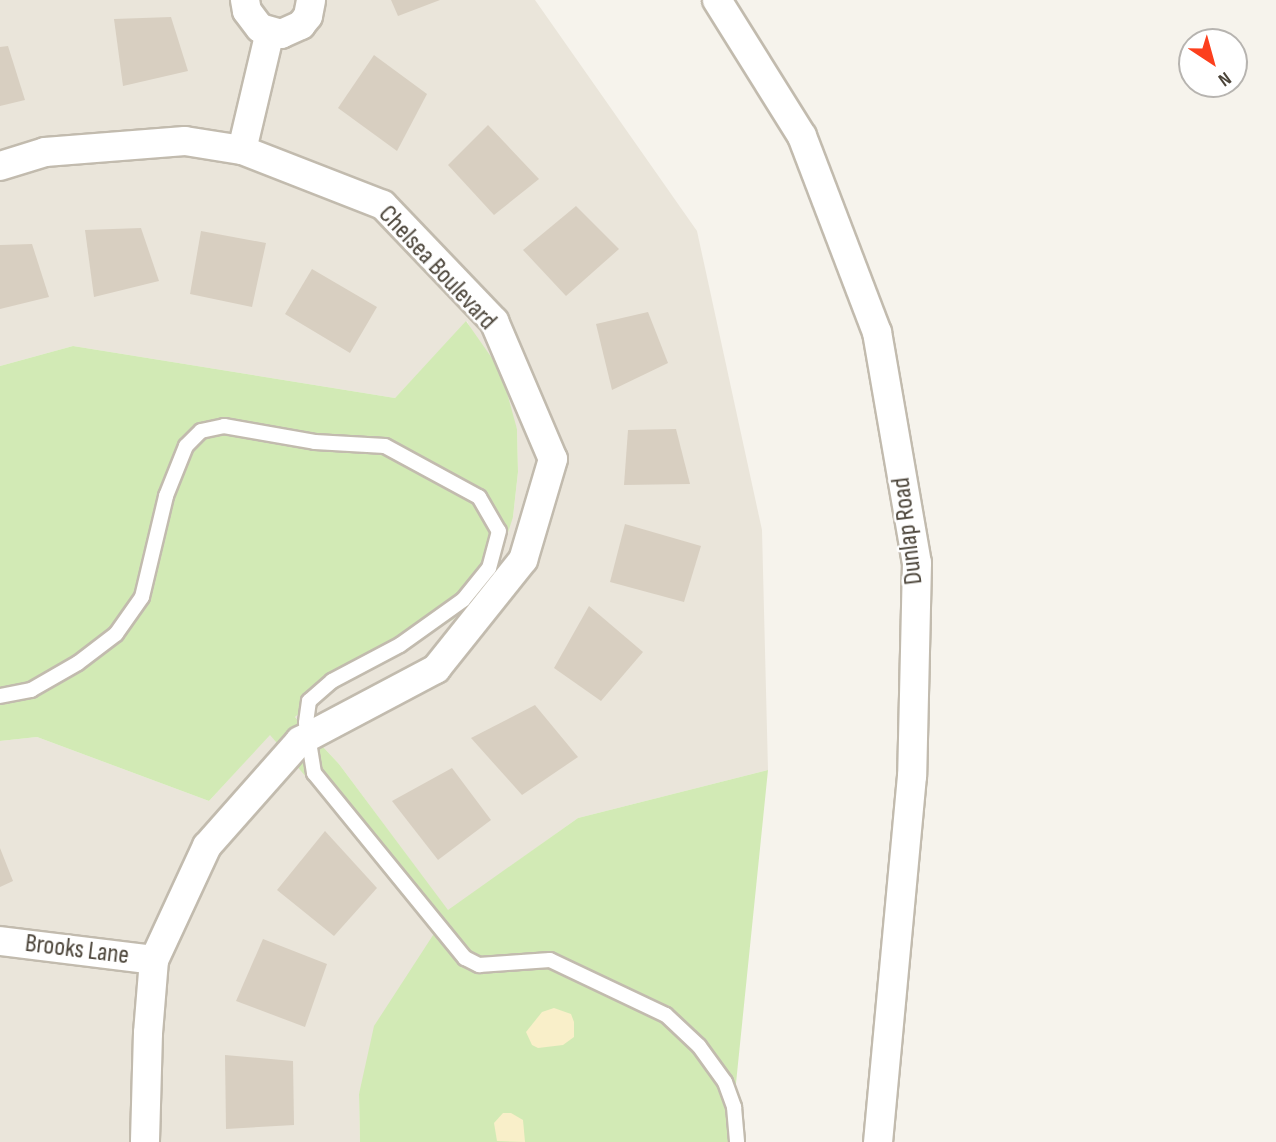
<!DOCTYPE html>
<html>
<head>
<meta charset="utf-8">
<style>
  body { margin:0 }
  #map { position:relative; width:1276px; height:1142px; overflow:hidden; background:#f6f3ec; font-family:"Sofia Sans Condensed",sans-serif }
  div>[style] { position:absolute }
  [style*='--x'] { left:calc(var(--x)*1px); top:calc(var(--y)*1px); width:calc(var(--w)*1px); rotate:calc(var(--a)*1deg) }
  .residential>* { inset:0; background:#eae5da }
  .green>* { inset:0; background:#d2eab5 }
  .sand>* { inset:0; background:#f9efc9 }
  .building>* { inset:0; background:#d8cfc1 }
  .roads { filter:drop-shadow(2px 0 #c2bbae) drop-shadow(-2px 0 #c2bbae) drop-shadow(0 2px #c2bbae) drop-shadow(0 -2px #c2bbae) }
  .lane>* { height:14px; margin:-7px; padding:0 7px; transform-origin:7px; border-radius:7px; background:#fff }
  .street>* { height:28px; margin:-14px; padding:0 14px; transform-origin:14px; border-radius:14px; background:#fff }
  span { translate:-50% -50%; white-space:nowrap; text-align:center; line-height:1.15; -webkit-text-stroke:5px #fff; paint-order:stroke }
  .street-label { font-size:26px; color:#4b4439 }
  .north { position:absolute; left:1178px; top:28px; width:70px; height:70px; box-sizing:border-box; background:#fff; border:2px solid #b7b4b0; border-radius:50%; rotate:144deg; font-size:19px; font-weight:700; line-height:28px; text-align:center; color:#4b4439 }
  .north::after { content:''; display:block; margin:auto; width:24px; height:32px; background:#fc3f1d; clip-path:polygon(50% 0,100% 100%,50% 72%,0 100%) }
</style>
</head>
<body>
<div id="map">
  <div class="residential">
    <i style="clip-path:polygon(0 0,535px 0,697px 231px,762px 530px,768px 770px,578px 818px,448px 911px,339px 764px,295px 717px,346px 681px,513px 517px,518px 472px,517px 429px,467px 321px,395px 398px,73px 346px,0 366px)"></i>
    <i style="clip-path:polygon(270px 734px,438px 929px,359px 1094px,360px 1142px,0 1142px,0 741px,37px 737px,209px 801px)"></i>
  </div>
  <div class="green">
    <i style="clip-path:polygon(466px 321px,501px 371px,517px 429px,518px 472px,513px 517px,501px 554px,454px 619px,320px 697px,295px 717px,339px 764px,448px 910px,578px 818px,768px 770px,730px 1142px,360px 1142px,359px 1094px,374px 1026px,437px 929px,270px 735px,209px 801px,37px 737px,0 741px,0 366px,73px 346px,395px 398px)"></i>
  </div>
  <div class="sand">
    <i style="clip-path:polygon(554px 1008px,571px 1014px,574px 1022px,574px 1037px,563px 1045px,538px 1048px,532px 1045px,526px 1032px,542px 1012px)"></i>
    <i style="clip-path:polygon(503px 1113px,511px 1113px,523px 1120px,525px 1142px,497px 1141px,494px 1123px)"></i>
  </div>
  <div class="building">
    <i style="clip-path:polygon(391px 0,440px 0,398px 16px)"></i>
    <i style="clip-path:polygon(171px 17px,188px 71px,123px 86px,114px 19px)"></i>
    <i style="clip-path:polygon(8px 46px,25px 100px,0 106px,0 47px)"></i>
    <i style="clip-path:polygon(374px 55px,427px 94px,397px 151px,338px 108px)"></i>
    <i style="clip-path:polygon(488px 125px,539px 179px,494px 215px,448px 165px)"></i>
    <i style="clip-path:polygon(576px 206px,619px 249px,566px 296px,523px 250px)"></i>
    <i style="clip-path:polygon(141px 228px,159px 281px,94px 297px,85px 230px)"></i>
    <i style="clip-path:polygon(201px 231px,266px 243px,252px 307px,190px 294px)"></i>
    <i style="clip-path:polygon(32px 244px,49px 297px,0 309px,0 245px)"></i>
    <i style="clip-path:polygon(312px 269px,377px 307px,350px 353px,285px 314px)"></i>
    <i style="clip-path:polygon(648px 312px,668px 363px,612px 390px,596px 324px)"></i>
    <i style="clip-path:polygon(676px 429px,690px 484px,624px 485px,628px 430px)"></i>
    <i style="clip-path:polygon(625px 524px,701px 546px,684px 602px,610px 582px)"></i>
    <i style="clip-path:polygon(589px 606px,643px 652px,601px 701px,554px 668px)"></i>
    <i style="clip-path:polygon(535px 705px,578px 757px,522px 795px,471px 738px)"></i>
    <i style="clip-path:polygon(452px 768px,491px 820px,438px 860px,392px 801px)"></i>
    <i style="clip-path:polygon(325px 831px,377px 888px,334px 936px,277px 890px)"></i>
    <i style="clip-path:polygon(0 848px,13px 881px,0 887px)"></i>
    <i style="clip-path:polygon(263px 939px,327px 964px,305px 1027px,236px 1001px)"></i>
    <i style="clip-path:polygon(225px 1055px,293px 1061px,294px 1125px,226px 1129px)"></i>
  </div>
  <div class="roads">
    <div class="lane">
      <i style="--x:0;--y:696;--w:32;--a:-11"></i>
      <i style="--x:31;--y:690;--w:54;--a:-29.9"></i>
      <i style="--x:78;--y:663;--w:48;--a:-37.3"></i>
      <i style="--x:116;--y:634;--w:45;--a:-54.9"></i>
      <i style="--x:142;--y:597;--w:104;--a:-76.6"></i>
      <i style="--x:166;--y:496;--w:54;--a:-68.2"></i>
      <i style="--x:186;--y:446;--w:21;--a:-45"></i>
      <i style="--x:201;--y:431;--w:24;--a:-12"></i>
      <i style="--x:224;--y:426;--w:92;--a:10"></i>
      <i style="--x:315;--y:442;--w:70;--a:3.3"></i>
      <i style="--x:385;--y:446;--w:107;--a:28.5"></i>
      <i style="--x:479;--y:497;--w:39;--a:60"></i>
      <i style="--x:499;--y:531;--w:38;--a:105"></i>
      <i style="--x:489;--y:568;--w:41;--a:129.1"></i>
      <i style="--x:463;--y:600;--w:77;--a:144.5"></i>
      <i style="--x:400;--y:645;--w:77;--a:152.1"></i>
      <i style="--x:332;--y:681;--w:30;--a:139"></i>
      <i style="--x:309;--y:701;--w:22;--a:98"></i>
      <i style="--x:306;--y:723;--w:51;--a:80.9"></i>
      <i style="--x:314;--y:773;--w:239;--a:50.8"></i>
      <i style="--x:465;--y:958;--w:16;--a:27"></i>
      <i style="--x:479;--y:965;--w:71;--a:-4"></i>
      <i style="--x:550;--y:960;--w:128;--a:25.4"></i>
      <i style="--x:666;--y:1015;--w:45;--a:43.2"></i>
      <i style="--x:699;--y:1046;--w:44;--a:54.2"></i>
      <i style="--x:725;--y:1082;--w:27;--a:70"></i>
      <i style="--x:734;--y:1107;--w:35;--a:85"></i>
    </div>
    <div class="street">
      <i style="--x:245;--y:0;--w:11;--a:80"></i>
      <i style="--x:247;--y:11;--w:21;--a:53"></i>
      <i style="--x:260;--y:28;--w:22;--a:16"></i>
      <i style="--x:281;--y:34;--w:22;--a:-24"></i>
      <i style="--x:301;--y:25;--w:11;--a:-52"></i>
      <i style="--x:308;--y:16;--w:16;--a:-79"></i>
      <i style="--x:717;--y:0;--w:160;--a:58"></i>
      <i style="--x:802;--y:136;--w:210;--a:69.1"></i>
      <i style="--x:877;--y:332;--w:234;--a:80.2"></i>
      <i style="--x:917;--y:563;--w:213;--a:91.3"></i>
      <i style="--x:912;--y:776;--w:368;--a:95.3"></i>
      <i style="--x:242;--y:150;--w:121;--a:-76.7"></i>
      <i style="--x:0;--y:166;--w:47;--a:-17.3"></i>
      <i style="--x:45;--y:152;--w:140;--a:-4.5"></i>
      <i style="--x:185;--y:141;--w:58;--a:9"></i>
      <i style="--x:242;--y:150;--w:151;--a:21.3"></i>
      <i style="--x:383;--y:205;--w:161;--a:46.3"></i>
      <i style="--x:494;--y:321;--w:150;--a:66.9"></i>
      <i style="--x:553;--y:459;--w:105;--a:106.5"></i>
      <i style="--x:523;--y:560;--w:139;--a:128.6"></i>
      <i style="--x:436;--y:669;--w:154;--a:152.1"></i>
      <i style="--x:300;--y:741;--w:140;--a:131.5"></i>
      <i style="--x:207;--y:846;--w:126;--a:114.9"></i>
      <i style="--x:154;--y:960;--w:73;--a:94.7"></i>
      <i style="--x:148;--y:1033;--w:109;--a:91.6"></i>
      <i style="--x:0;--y:941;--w:155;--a:7"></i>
    </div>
  </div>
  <div class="street-label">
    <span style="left:437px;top:268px;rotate:47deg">Chelsea Boulevard</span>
    <span style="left:908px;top:531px;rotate:-97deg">Dunlap Road</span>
    <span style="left:77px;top:950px;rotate:7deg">Brooks Lane</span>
  </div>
  <div class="north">N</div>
</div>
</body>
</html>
